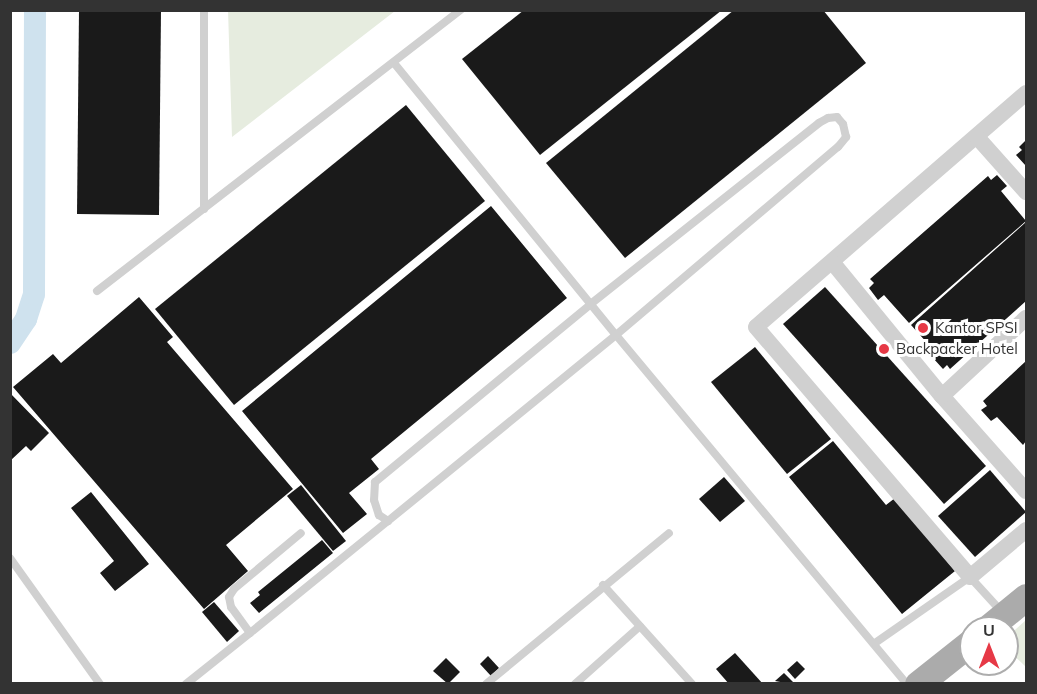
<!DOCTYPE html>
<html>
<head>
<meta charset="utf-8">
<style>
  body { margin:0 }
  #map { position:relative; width:1037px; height:694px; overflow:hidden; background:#fff; font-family:Mulish,sans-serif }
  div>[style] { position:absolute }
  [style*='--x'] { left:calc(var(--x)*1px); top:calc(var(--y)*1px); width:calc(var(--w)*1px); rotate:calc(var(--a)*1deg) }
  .green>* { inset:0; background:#e6ecdf }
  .canal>* { height:22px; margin:-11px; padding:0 11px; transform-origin:11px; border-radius:11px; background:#cfe2ee }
  .building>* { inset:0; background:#1a1a1a }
  .lane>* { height:8px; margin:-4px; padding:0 4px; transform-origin:4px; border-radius:4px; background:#d0d0d0 }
  .street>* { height:16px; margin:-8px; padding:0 8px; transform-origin:8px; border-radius:8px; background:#d0d0d0 }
  .primary>* { height:27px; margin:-13.5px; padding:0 13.5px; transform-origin:13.5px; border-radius:13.5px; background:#ababab }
  .dots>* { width:16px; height:16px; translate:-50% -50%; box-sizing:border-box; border:3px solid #fff; border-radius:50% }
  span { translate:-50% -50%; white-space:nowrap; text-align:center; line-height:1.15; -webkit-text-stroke:6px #fff; paint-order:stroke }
  .poi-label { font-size:15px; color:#333 }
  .left { translate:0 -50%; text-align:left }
  .frame { position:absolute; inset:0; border:12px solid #333; pointer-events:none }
  .north { position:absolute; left:959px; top:616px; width:60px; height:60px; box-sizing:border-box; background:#fff; border:2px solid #adadad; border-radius:50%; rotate:0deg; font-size:16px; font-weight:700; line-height:24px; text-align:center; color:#333 }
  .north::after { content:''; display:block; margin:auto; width:21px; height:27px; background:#e63946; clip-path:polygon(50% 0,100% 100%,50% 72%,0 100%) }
</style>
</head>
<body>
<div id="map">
  <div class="green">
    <i style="clip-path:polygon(228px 10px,395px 10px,395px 11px,232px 137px)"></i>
    <i style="clip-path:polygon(1026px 620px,1026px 667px,1007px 649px,1007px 637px)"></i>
  </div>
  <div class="canal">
    <i style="--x:10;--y:343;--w:29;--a:-56"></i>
    <i style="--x:26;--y:319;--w:26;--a:-72"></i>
    <i style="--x:34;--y:294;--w:284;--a:-89.8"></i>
  </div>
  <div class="building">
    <i style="clip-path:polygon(79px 10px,161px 10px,159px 215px,77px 214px)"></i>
    <i style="clip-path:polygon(524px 10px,722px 10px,540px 155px,462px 59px)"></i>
    <i style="clip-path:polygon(734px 10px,823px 10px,866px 63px,625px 258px,546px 163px)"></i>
    <i style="clip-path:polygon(406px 105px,485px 201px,234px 405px,155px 309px)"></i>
    <i style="clip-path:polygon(1026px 140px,1026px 166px,1016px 155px,1022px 150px,1019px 147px)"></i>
    <i style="clip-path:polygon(997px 175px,1007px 186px,1001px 191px,1026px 221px,909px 323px,884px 295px,878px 300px,869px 288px,874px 283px,870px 279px,988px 176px,991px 180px)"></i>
    <i style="clip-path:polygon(491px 206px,567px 298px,371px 459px,379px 469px,349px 493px,367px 514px,343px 533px,242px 411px)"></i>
    <i style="clip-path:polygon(1026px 222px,1026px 301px,950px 369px,947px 365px,943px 369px,933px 358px,937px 354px,911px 325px)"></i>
    <i style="clip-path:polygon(825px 287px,986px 466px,944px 504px,783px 324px)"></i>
    <i style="clip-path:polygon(139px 297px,173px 337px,167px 342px,293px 489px,226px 545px,248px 571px,204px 609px,13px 387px,53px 354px,61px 363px)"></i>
    <i style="clip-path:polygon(755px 347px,831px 439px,787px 474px,711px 382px)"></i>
    <i style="clip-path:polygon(1026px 361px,1026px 441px,1023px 445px,997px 417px,991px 421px,981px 410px,987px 406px,983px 401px)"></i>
    <i style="clip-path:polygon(10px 393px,49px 433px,31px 451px,26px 446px,10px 461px)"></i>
    <i style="clip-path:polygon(833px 441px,886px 505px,895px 498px,955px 571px,902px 614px,789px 477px)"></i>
    <i style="clip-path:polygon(990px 470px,1026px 512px,975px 557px,938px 516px)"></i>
    <i style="clip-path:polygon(724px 477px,745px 501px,720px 522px,699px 499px)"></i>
    <i style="clip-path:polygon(301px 485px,346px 541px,333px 551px,287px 496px)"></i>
    <i style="clip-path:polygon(91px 492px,149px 564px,115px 591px,100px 573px,114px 561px,71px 508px)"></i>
    <i style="clip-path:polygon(322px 540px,333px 553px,259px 613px,250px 603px,260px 595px,258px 592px)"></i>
    <i style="clip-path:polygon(214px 602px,239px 631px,227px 642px,202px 612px)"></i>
    <i style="clip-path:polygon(735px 653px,763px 684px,729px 684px,716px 669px)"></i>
    <i style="clip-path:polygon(488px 656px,499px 668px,491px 676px,480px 664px)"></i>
    <i style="clip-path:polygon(446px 658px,460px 672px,448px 684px,433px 671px)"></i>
    <i style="clip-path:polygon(797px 661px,805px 669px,795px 679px,787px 670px)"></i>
    <i style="clip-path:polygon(784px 673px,793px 682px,791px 684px,775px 681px)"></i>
  </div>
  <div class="lane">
    <i style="--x:204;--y:10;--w:199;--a:90"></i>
    <i style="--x:394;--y:63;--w:351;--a:50.8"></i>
    <i style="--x:616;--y:335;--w:454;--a:50.2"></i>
    <i style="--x:97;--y:291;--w:460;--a:-37.7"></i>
    <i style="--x:10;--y:558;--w:155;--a:54.5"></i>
    <i style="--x:603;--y:585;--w:133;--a:48"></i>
    <i style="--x:250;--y:633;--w:32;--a:-126"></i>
    <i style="--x:231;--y:607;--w:10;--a:-101"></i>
    <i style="--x:229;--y:597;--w:9;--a:-58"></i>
    <i style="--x:234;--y:589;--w:87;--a:-39.9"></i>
    <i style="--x:875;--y:643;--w:116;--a:-34.8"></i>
    <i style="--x:970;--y:577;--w:47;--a:47.6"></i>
    <i style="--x:186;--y:684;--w:82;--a:-38.6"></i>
    <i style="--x:250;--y:633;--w:178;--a:-39.1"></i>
    <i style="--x:388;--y:521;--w:294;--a:-39.2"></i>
    <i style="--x:616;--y:335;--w:291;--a:-40.3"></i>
    <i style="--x:838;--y:147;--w:13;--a:-51"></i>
    <i style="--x:846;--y:137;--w:13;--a:-103"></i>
    <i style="--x:843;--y:124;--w:9;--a:-131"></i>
    <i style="--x:837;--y:117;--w:9;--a:174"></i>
    <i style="--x:828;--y:118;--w:10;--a:151"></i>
    <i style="--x:819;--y:123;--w:291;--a:141.6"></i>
    <i style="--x:591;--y:304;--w:280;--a:140.5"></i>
    <i style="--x:375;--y:482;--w:18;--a:93"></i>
    <i style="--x:374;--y:500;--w:16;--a:72"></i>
    <i style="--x:379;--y:515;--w:11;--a:34"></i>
    <i style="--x:486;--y:684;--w:237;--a:-39.5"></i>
    <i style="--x:575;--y:684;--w:87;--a:-41.7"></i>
  </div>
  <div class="street">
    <i style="--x:1026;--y:93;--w:357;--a:139.1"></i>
    <i style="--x:756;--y:327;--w:329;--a:49.4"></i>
    <i style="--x:970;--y:577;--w:73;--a:-40"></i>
    <i style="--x:977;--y:137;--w:74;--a:48.3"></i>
    <i style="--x:833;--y:263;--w:172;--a:50.7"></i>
    <i style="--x:942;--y:396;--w:127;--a:48.5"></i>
    <i style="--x:942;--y:396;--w:115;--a:-42.9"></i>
  </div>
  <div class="primary">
    <i style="--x:988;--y:628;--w:49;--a:-39.2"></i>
    <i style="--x:918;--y:684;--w:68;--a:-38.4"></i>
  </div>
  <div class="dots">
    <i style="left:923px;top:328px;background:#e63946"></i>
    <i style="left:884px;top:349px;background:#e63946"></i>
  </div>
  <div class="poi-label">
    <span class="left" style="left:935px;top:328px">Kantor SPSI</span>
    <span class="left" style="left:896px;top:349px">Backpacker Hotel</span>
  </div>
  <div class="frame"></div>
  <div class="north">U</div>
</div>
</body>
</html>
